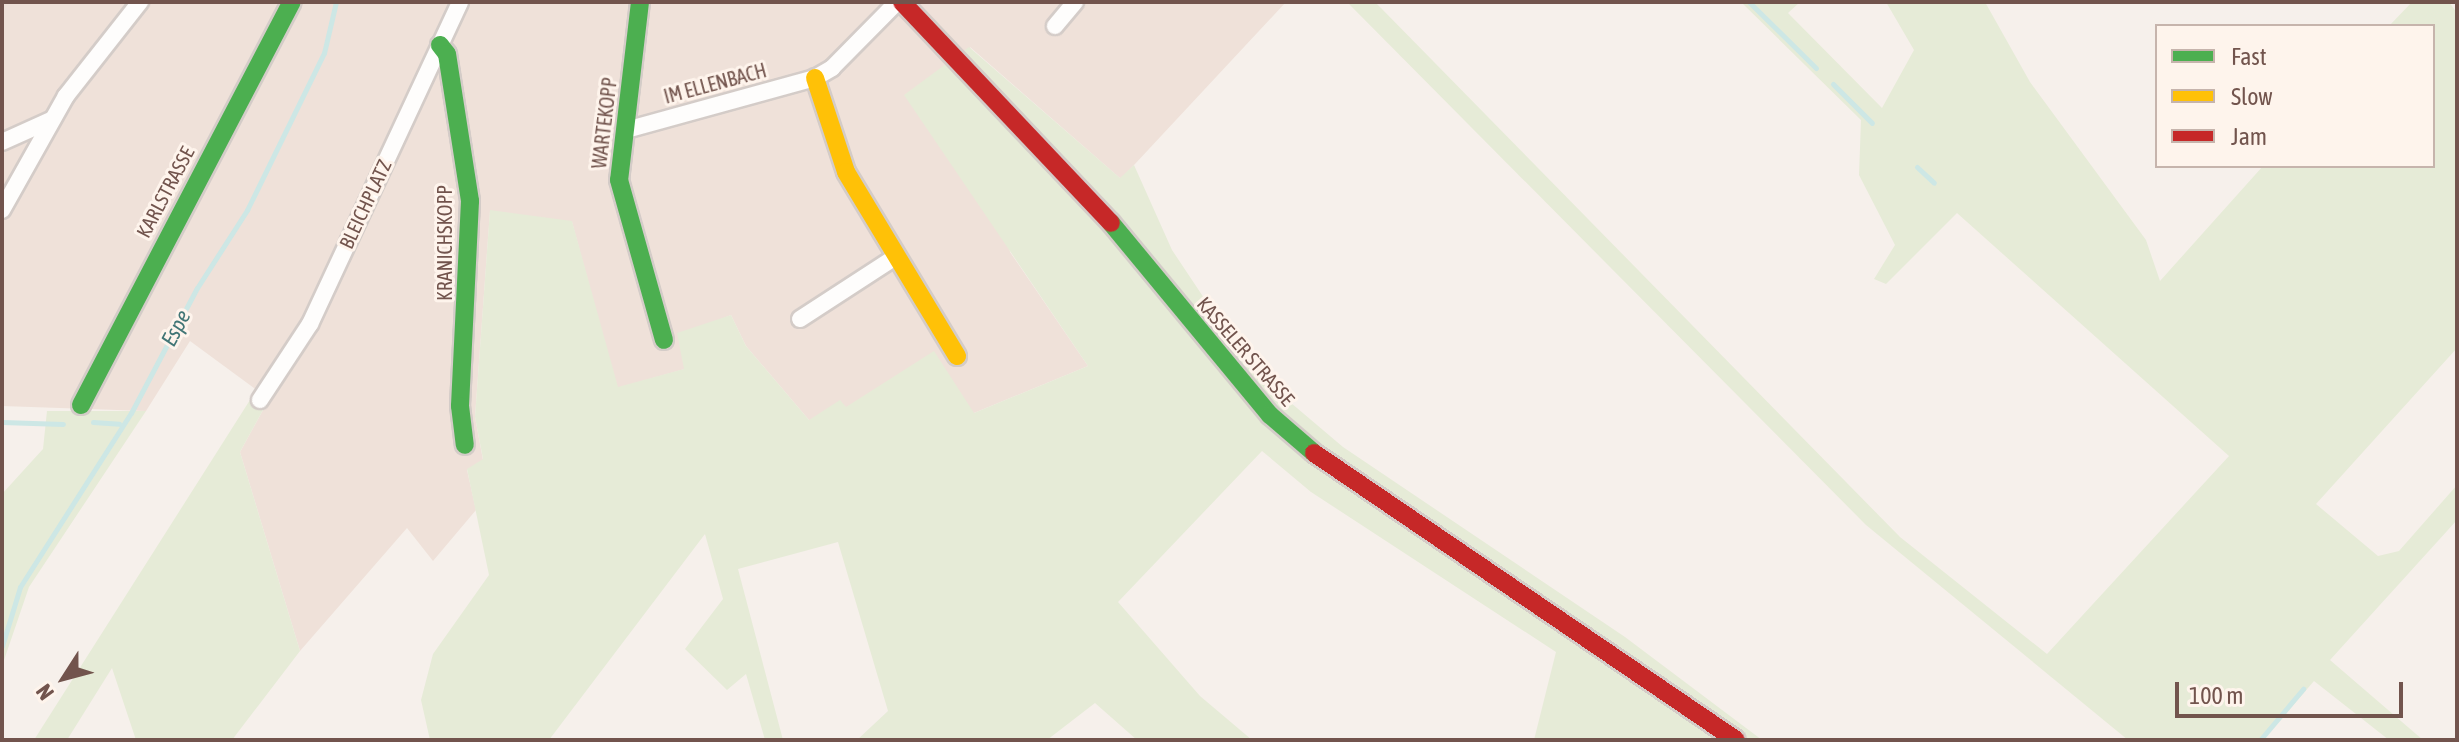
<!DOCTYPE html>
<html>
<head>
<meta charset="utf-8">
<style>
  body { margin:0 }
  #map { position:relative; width:2459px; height:742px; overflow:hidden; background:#f6f0eb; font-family:"Asap Condensed",sans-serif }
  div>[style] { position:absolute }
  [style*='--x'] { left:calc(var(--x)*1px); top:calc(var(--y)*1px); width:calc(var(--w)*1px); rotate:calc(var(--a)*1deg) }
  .residential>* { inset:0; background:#efe1d9 }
  .green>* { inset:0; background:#e6ebd7 }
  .stream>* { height:5px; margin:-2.5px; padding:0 2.5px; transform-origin:2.5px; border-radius:2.5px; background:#cde7e5 }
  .roads { filter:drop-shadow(2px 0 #d4ccc8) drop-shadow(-2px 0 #d4ccc8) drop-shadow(0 2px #d4ccc8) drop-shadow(0 -2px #d4ccc8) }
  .street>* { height:16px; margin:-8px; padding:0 8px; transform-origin:8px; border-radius:8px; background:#fefdfc }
  .fast>* { height:18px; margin:-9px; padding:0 9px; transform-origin:9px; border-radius:9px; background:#4caf50 }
  .slow>* { height:18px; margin:-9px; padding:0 9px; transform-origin:9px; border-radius:9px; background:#ffc107 }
  .jam>* { height:18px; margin:-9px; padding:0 9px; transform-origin:9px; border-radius:9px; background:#c62828 }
  span { translate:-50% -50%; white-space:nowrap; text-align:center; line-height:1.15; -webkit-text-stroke:6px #fef4ec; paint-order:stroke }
  .street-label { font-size:20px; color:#72544d }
  .water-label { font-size:22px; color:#427676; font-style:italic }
  .frame { position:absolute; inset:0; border:4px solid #72544d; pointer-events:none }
  .legend { position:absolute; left:2155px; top:24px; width:280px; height:144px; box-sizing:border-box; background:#fef4ec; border:2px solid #c6b4ac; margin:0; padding:10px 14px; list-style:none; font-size:24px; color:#72544d }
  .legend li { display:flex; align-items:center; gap:16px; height:40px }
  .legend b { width:40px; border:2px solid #c6b4ac }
  .north { position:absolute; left:24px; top:638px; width:80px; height:80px; -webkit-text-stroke:6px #fef4ec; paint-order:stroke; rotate:234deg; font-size:22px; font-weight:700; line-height:32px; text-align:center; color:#72544d }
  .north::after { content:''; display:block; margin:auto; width:28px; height:36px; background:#72544d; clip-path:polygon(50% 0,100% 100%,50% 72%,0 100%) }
  .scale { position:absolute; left:2175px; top:682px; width:228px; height:36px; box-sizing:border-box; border:4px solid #72544d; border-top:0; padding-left:10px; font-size:24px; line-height:28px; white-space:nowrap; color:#72544d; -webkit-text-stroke:6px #fef4ec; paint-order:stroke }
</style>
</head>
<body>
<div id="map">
  <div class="residential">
    <i style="clip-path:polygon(2px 2px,1286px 2px,1121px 179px,970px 47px,1010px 252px,1088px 366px,974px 413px,809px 420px,746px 346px,731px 315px,714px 322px,685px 369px,617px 388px,572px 222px,490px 211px,475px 417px,483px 460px,467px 470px,476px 510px,433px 561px,407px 528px,300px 651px,240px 452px,269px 399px,190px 341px,146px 411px,2px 406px)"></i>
  </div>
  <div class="green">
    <i style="clip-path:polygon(1347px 2px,1375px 2px,1381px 8px,1900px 537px,2047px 654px,2229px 456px,1957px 213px,1886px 284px,1874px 279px,1895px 245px,1859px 175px,1861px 120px,1741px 2px,1800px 2px,1788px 13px,1882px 108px,1914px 50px,1886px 2px,1985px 2px,2030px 82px,2146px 240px,2160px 281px,2263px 166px,2433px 166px,2433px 26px,2389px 26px,2412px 2px,2449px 2px,2457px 13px,2457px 348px,2316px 504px,2378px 556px,2399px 551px,2457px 485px,2457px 520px,2330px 660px,2423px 740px,2389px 740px,2314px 681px,2263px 740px,2128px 740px,1866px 525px)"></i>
    <i style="clip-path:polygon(969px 47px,1120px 178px,1134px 165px,1172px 250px,1244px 358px,1271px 386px,1343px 447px,1625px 637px,1762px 740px,1534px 740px,1556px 652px,1311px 492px,1262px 451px,1118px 602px,1200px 696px,1252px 740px,1137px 740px,1095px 703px,1047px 740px,857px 740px,888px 711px,838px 542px,738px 569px,783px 740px,765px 740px,746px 674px,727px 690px,685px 649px,723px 599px,705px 534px,549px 740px,430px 740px,421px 700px,433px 654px,489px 575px,467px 469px,483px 459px,475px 417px,490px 210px,572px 221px,618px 387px,684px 369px,677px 333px,731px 315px,746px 346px,809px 420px,840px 400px,846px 407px,934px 351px,974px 413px,1088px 366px,904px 95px)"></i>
    <i style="clip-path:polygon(257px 389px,269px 399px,240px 452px,300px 651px,232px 740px,136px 740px,112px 668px,67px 740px,34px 740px)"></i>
    <i style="clip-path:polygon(47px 411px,146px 411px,29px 587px,2px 666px,2px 494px,43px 449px)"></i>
  </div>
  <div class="stream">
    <i style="--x:1749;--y:2;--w:94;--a:44.6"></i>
    <i style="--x:1833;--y:84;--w:55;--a:45"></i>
    <i style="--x:1917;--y:167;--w:23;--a:43"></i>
    <i style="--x:2;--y:422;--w:61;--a:1.9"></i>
    <i style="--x:93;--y:422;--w:26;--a:4"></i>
    <i style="--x:2;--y:646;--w:62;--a:-73"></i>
    <i style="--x:20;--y:587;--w:206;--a:-57.5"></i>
    <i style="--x:131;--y:413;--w:141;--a:-62.2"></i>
    <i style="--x:197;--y:288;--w:93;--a:-57.3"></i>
    <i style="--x:247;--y:210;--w:175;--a:-63.9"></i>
    <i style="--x:324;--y:53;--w:52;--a:-76.8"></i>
    <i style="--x:2260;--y:740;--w:67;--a:-49.9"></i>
  </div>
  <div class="roads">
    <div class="street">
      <i style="--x:1055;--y:26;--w:31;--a:-50"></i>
      <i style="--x:626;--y:130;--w:196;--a:-15.4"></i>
      <i style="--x:815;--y:78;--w:20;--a:-30"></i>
      <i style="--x:832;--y:68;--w:93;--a:-45.4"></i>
      <i style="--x:2;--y:142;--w:54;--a:-24.2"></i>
      <i style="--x:2;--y:210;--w:131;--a:-60.7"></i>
      <i style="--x:66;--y:96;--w:120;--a:-51.8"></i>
      <i style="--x:800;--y:319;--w:116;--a:-33"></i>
      <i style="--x:260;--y:400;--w:91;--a:-56.7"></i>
      <i style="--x:310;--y:324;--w:355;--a:-65"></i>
    </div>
    <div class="fast">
      <i style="--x:640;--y:2;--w:179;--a:96.7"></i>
      <i style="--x:619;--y:180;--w:166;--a:74.3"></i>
      <i style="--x:440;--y:45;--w:11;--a:52"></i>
      <i style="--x:447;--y:54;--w:149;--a:81.1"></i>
      <i style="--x:470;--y:201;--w:205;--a:92.8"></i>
      <i style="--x:460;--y:406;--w:39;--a:83"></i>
      <i style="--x:1111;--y:223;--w:249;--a:50.4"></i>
      <i style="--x:1270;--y:415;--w:58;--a:40.8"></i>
      <i style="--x:81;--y:405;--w:455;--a:-62.4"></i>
    </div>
    <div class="slow">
      <i style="--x:815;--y:78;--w:99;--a:71.7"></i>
      <i style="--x:846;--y:172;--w:215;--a:58.9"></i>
    </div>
    <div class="jam">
      <i style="--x:902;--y:2;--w:304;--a:46.6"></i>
      <i style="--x:1314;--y:453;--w:510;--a:34.22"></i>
    </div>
  </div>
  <div class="street-label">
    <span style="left:715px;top:83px;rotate:-15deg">IM ELLENBACH</span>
    <span style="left:604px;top:123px;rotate:-83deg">WARTEKOPP</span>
    <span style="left:165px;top:192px;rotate:-62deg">KARLSTRASSE</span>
    <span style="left:365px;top:204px;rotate:-65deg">BLEICHPLATZ</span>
    <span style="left:444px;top:243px;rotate:-90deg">KRANICHSKOPP</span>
    <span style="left:1246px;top:351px;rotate:49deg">KASSELER STRASSE</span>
  </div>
  <div class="water-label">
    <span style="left:176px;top:328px;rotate:-62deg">Espe</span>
  </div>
  <div class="frame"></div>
  <ul class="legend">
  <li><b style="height:10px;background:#4caf50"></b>Fast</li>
  <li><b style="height:10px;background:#ffc107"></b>Slow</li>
  <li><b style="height:10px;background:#c62828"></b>Jam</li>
  </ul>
  <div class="north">N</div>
  <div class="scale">100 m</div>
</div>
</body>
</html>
